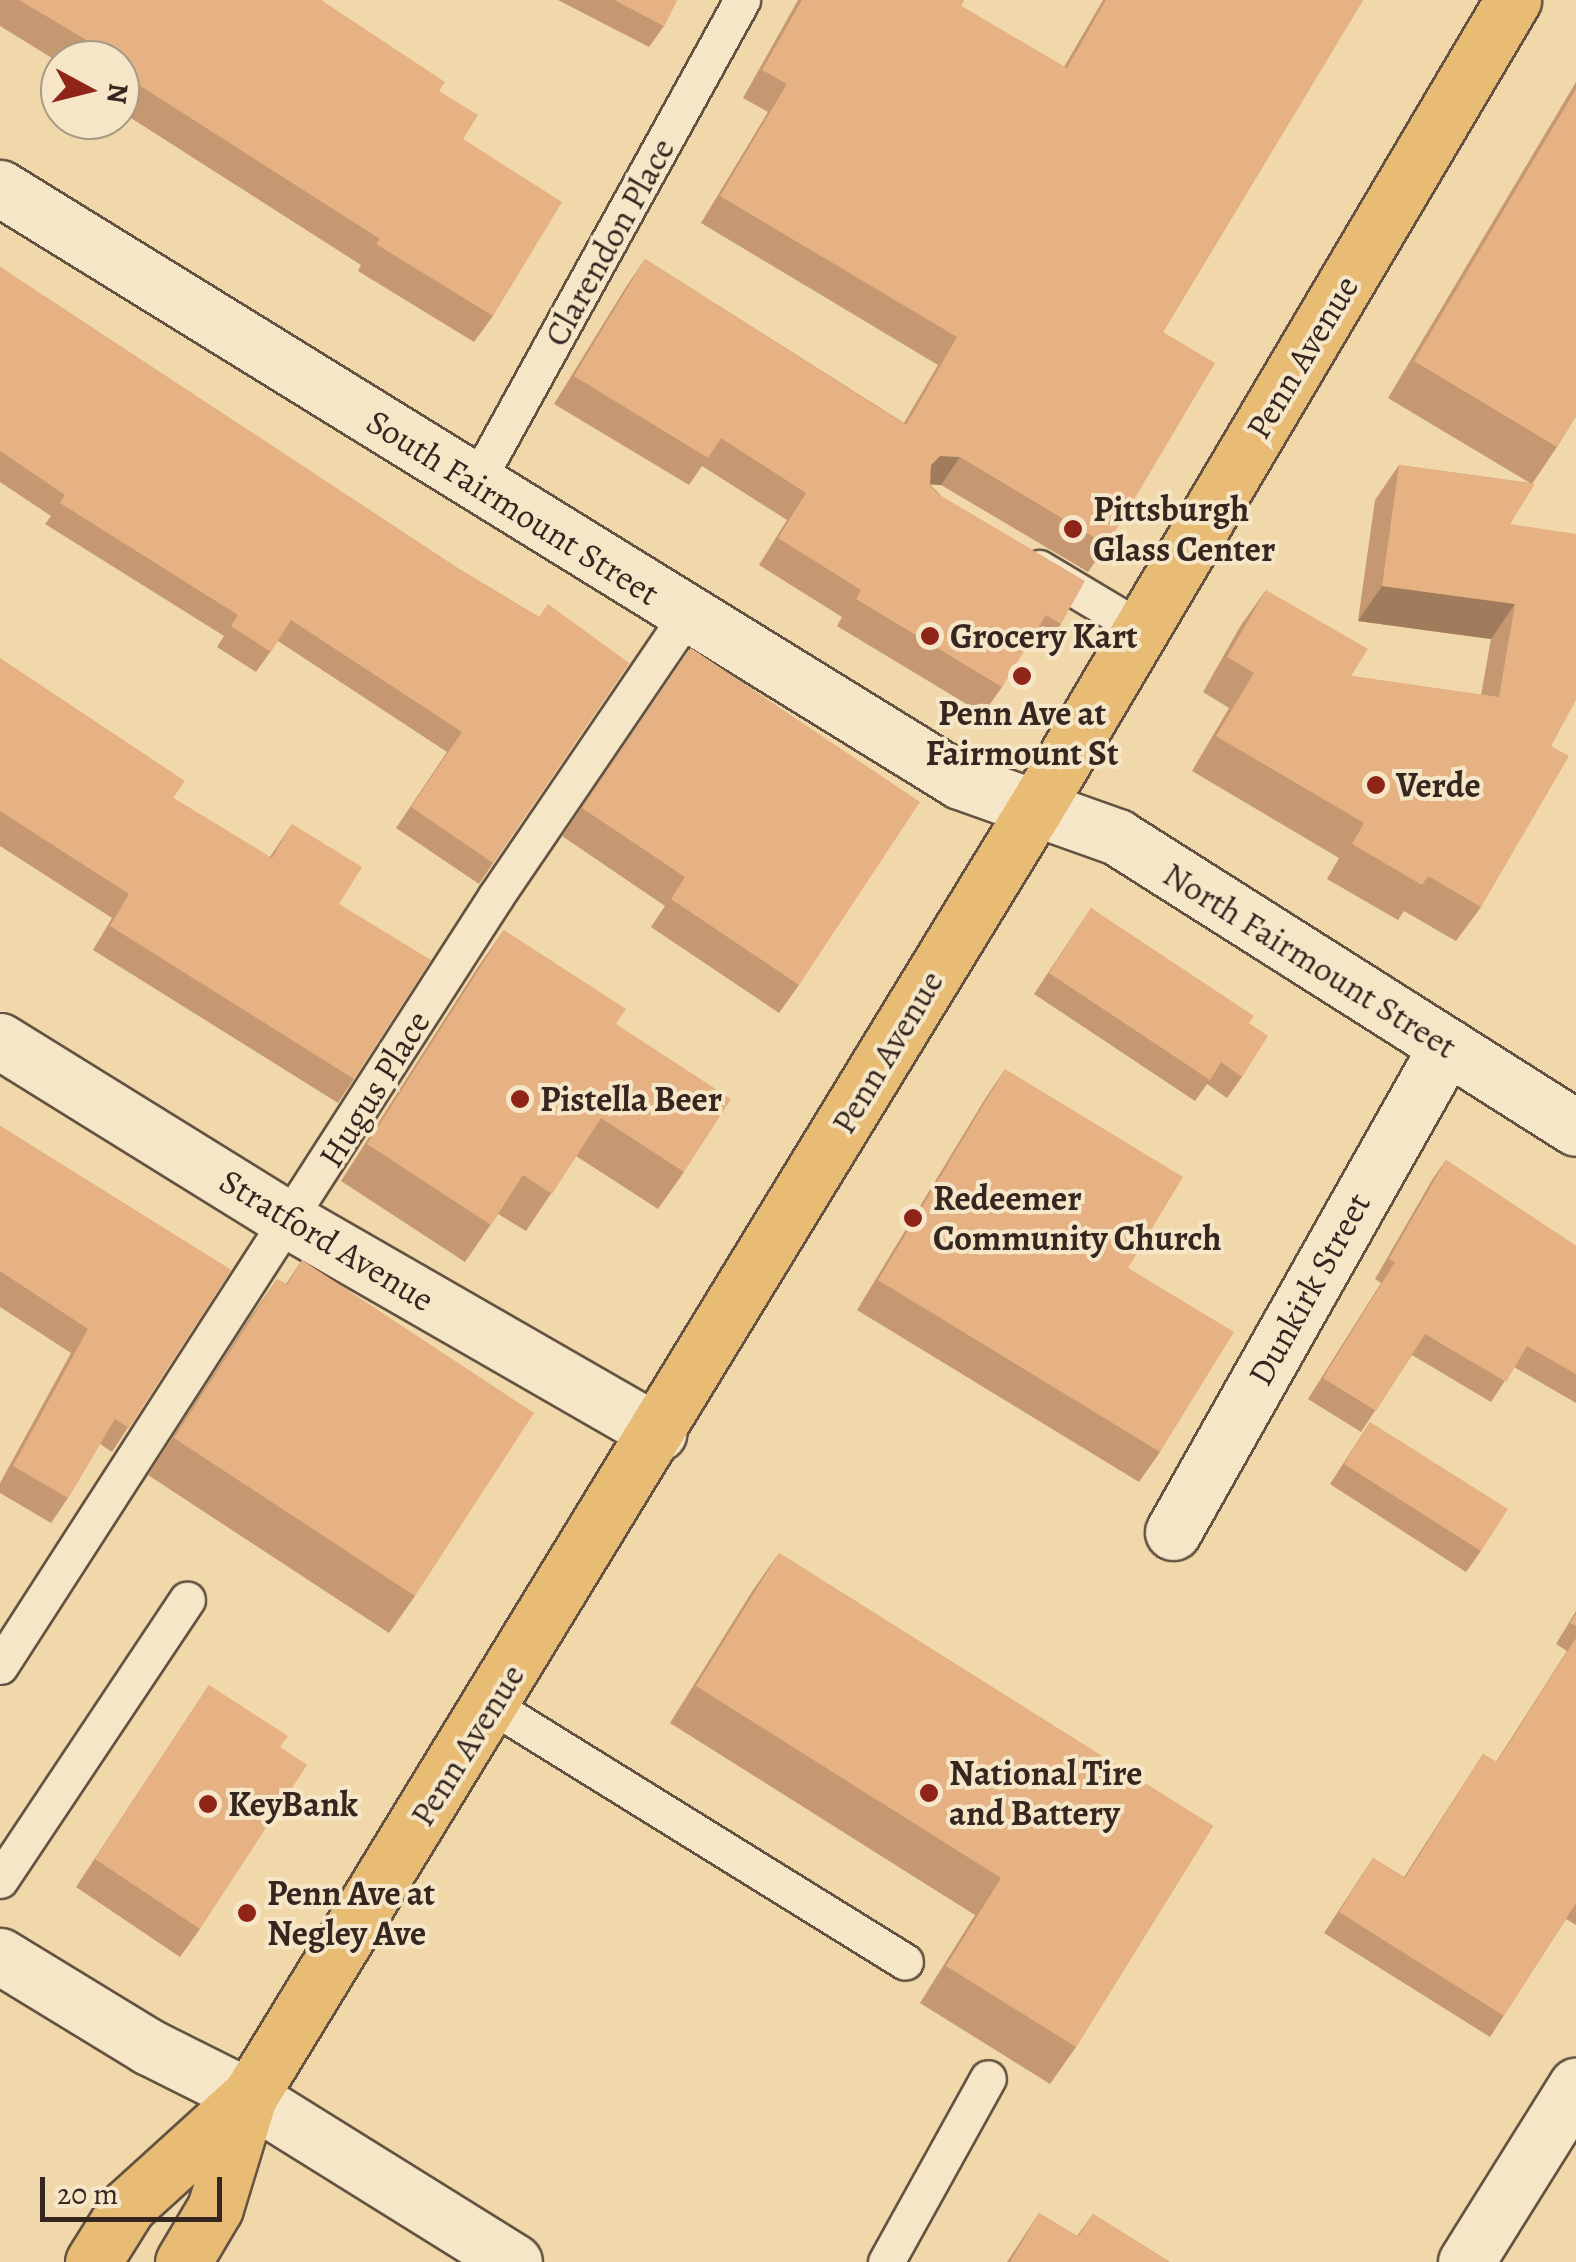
<!DOCTYPE html>
<html>
<head>
<meta charset="utf-8">
<style>
  body { margin:0 }
  #map { position:relative; width:1576px; height:2262px; overflow:hidden; background:#f1d8aa; font-family:Alegreya,serif }
  div>[style] { position:absolute }
  [style*='--x'] { left:calc(var(--x)*1px); top:calc(var(--y)*1px); width:calc(var(--w)*1px); rotate:calc(var(--a)*1deg) }
  .roads { filter:drop-shadow(2px 0 #645342) drop-shadow(-2px 0 #645342) drop-shadow(0 2px #645342) drop-shadow(0 -2px #645342) }
  .lane>* { height:35px; margin:-17.5px; padding:0 17.5px; transform-origin:17.5px; border-radius:17.5px; background:#f6e6c8 }
  .street>* { height:55px; margin:-27.5px; padding:0 27.5px; transform-origin:27.5px; border-radius:27.5px; background:#f6e6c8 }
  .secondary>* { height:55px; margin:-27.5px; padding:0 27.5px; transform-origin:27.5px; border-radius:27.5px; background:#f6e6c8 }
  .primary>* { height:55px; margin:-27.5px; padding:0 27.5px; transform-origin:27.5px; border-radius:27.5px; background:#e8bc75 }
  .wall>* { inset:0; background:#c69871 }
  .shaded-wall>* { inset:0; background:#a17c5c }
  .building>* { inset:0; background:#e6b183 }
  .dots>* { width:28px; height:28px; translate:-50% -50%; box-sizing:border-box; border:5px solid #f6e6c8; border-radius:50% }
  span { translate:-50% -50%; white-space:nowrap; text-align:center; line-height:1.15; -webkit-text-stroke:8px #f6e6c8; paint-order:stroke }
  .street-label { font-size:35px; color:#352720 }
  .poi-label { font-size:35px; color:#352720; font-weight:700 }
  .left { translate:0 -50%; text-align:left }
  .north { position:absolute; left:40px; top:40px; width:100px; height:100px; box-sizing:border-box; background:#f6e6c8; border:2px solid #a99a85; border-radius:50%; rotate:97deg; font-size:28px; font-weight:700; line-height:40px; text-align:center; color:#352720 }
  .north::after { content:''; display:block; margin:auto; width:35px; height:45px; background:#8f2418; clip-path:polygon(50% 0,100% 100%,50% 72%,0 100%) }
  .scale { position:absolute; left:40px; top:2177px; width:182px; height:45px; box-sizing:border-box; border:5px solid #352720; border-top:0; padding-left:12px; font-size:30px; line-height:35px; white-space:nowrap; color:#352720; -webkit-text-stroke:8px #f6e6c8; paint-order:stroke }
</style>
</head>
<body>
<div id="map">
  <div class="roads">
    <div class="lane">
      <i style="--x:475;--y:484;--w:553;--a:-61.12"></i>
      <i style="--x:1039;--y:568;--w:119;--a:30.9"></i>
      <i style="--x:0;--y:1666;--w:916;--a:-57.21"></i>
      <i style="--x:496;--y:896;--w:340;--a:-55.8"></i>
      <i style="--x:491;--y:1705;--w:487;--a:31.8"></i>
      <i style="--x:0;--y:1880;--w:337;--a:-56.3"></i>
      <i style="--x:886;--y:2262;--w:210;--a:-61"></i>
    </div>
    <div class="street">
      <i style="--x:0;--y:188;--w:1128;--a:31.7"></i>
      <i style="--x:960;--y:781;--w:167;--a:19.6"></i>
      <i style="--x:1117;--y:837;--w:543;--a:32.37"></i>
      <i style="--x:0;--y:1041;--w:341;--a:31.8"></i>
      <i style="--x:290;--y:1221;--w:425;--a:29.9"></i>
      <i style="--x:1173;--y:1532;--w:558;--a:-60.59"></i>
      <i style="--x:1466;--y:2262;--w:208;--a:-58"></i>
    </div>
    <div class="secondary">
      <i style="--x:0;--y:1956;--w:175;--a:31.4"></i>
      <i style="--x:149;--y:2047;--w:112;--a:26.6"></i>
      <i style="--x:249;--y:2097;--w:312;--a:31.9"></i>
    </div>
    <div class="primary">
      <i style="--x:93;--y:2262;--w:66;--a:-58"></i>
      <i style="--x:128;--y:2206;--w:159;--a:-42.2"></i>
      <i style="--x:183;--y:2262;--w:63;--a:-59.3"></i>
      <i style="--x:215;--y:2208;--w:116;--a:-73"></i>
      <i style="--x:249;--y:2097;--w:1509;--a:-58.61"></i>
      <i style="--x:1035;--y:809;--w:940;--a:-59.42"></i>
    </div>
  </div>
  <div class="wall">
    <i style="clip-path:polygon(0 0,321px 0,439px 91px,463px 139px,493px 316px,474px 342px,358px 271px,361px 265px,120px 111px,120px 60px,60px 60px,60px 63px,0 26px)"></i>
    <i style="clip-path:polygon(558px 0,677px 0,664px 26px,649px 47px)"></i>
    <i style="clip-path:polygon(798px 0,964px 0,961px 6px,1064px 67px,1103px 0,1363px 0,1163px 332px,1107px 545px,1088px 572px,941px 485px,930px 484px,1061px 624px,1042px 651px,1028px 643px,1002px 687px,983px 714px,837px 626px,842px 617px,759px 565px,787px 520px,702px 466px,689px 485px,554px 404px,626px 287px,645px 259px,904px 423px,938px 365px,701px 223px,768px 112px,743px 98px)"></i>
    <i style="clip-path:polygon(1576px 82px,1576px 416px,1557px 447px,1532px 484px,1510px 524px,1551px 746px,1481px 907px,1456px 941px,1404px 911px,1398px 920px,1327px 879px,1339px 858px,1192px 771px,1229px 708px,1203px 692px,1241px 625px,1266px 590px,1351px 676px,1481px 695px,1491px 639px,1358px 621px,1375px 500px,1399px 465px,1530px 483px,1388px 398px)"></i>
    <i style="clip-path:polygon(0 267px,459px 569px,539px 617px,629px 663px,479px 884px,396px 828px,447px 752px,278px 641px,256px 672px,217px 647px,224px 636px,45px 524px,51px 516px,0 482px)"></i>
    <i style="clip-path:polygon(691px 648px,799px 985px,779px 1013px,651px 927px,665px 906px,562px 836px)"></i>
    <i style="clip-path:polygon(0 658px,173px 798px,270px 857px,292px 824px,339px 904px,354px 1079px,338px 1103px,93px 950px,112px 918px,0 846px)"></i>
    <i style="clip-path:polygon(1091px 908px,1249px 1023px,1242px 1077px,1227px 1098px,1207px 1084px,1195px 1101px,1034px 994px)"></i>
    <i style="clip-path:polygon(504px 930px,616px 1024px,684px 1172px,658px 1209px,576px 1156px,526px 1231px,498px 1214px,465px 1262px,341px 1181px,478px 967px)"></i>
    <i style="clip-path:polygon(1005px 1069px,1128px 1268px,1160px 1452px,1139px 1482px,857px 1310px,985px 1099px)"></i>
    <i style="clip-path:polygon(0 1126px,231px 1270px,112px 1452px,100px 1444px,68px 1498px,51px 1523px,0 1493px,0 1483px,71px 1353px,0 1307px)"></i>
    <i style="clip-path:polygon(1446px 1160px,1576px 1246px,1576px 1403px,1514px 1367px,1491px 1402px,1412px 1355px,1361px 1432px,1308px 1399px,1381px 1283px,1375px 1279px,1432px 1180px)"></i>
    <i style="clip-path:polygon(302px 1260px,415px 1596px,389px 1633px,148px 1475px,251px 1316px,277px 1279px,286px 1284px)"></i>
    <i style="clip-path:polygon(1370px 1422px,1481px 1551px,1466px 1572px,1330px 1484px)"></i>
    <i style="clip-path:polygon(779px 1553px,1213px 1826px,1076px 2047px,1050px 2084px,920px 2003px,975px 1915px,670px 1723px,753px 1590px)"></i>
    <i style="clip-path:polygon(1576px 1611px,1576px 1925px,1566px 1919px,1490px 2037px,1324px 1933px,1373px 1858px,1404px 1877px,1483px 1754px,1496px 1762px,1567px 1651px,1556px 1644px)"></i>
    <i style="clip-path:polygon(209px 1685px,280px 1747px,200px 1929px,180px 1957px,76px 1887px)"></i>
    <i style="clip-path:polygon(1039px 2213px,1077px 2236px,1093px 2214px,1170px 2262px,1007px 2262px)"></i>
  </div>
  <div class="shaded-wall">
    <i style="clip-path:polygon(940px 456px,960px 457px,941px 485px,921px 484px,931px 465px)"></i>
    <i style="clip-path:polygon(1382px 586px,1515px 604px,1491px 639px,1358px 621px)"></i>
  </div>
  <div class="building">
    <i style="clip-path:polygon(19px 0,321px 0,445px 82px,439px 91px,478px 115px,463px 139px,562px 202px,493px 316px,376px 244px,380px 239px,120px 73px,125px 64px,120px 60px)"></i>
    <i style="clip-path:polygon(614px 0,677px 0,664px 26px)"></i>
    <i style="clip-path:polygon(802px 0,964px 0,961px 6px,1067px 68px,1106px 0,1363px 0,1163px 332px,1215px 363px,1107px 545px,960px 457px,940px 456px,931px 465px,930px 485px,938px 494px,1085px 581px,1061px 624px,1046px 615px,1002px 687px,856px 599px,861px 590px,778px 538px,806px 493px,721px 438px,708px 458px,574px 376px,645px 259px,906px 425px,957px 337px,720px 196px,787px 84px,762px 70px)"></i>
    <i style="clip-path:polygon(1576px 89px,1576px 416px,1557px 447px,1414px 361px)"></i>
    <i style="clip-path:polygon(0 267px,459px 569px,539px 617px,548px 604px,629px 663px,493px 863px,411px 807px,462px 732px,291px 620px,271px 652px,231px 626px,238px 615px,60px 503px,65px 495px,0 451px)"></i>
    <i style="clip-path:polygon(1399px 465px,1535px 484px,1510px 524px,1576px 534px,1576px 700px,1551px 746px,1569px 756px,1481px 907px,1428px 876px,1422px 885px,1352px 844px,1364px 823px,1216px 736px,1254px 673px,1227px 657px,1266px 590px,1368px 649px,1351px 676px,1499px 697px,1515px 604px,1382px 586px)"></i>
    <i style="clip-path:polygon(691px 648px,920px 802px,799px 985px,671px 899px,685px 877px,582px 808px)"></i>
    <i style="clip-path:polygon(0 658px,185px 781px,173px 798px,272px 858px,292px 824px,362px 867px,339px 904px,431px 960px,354px 1079px,110px 926px,129px 894px,0 811px)"></i>
    <i style="clip-path:polygon(1091px 908px,1254px 1016px,1249px 1023px,1268px 1036px,1242px 1077px,1221px 1062px,1210px 1080px,1049px 973px)"></i>
    <i style="clip-path:polygon(504px 930px,626px 1009px,616px 1024px,731px 1099px,684px 1172px,601px 1118px,552px 1194px,523px 1175px,491px 1225px,367px 1144px)"></i>
    <i style="clip-path:polygon(1005px 1069px,1183px 1177px,1128px 1268px,1234px 1332px,1160px 1452px,878px 1280px)"></i>
    <i style="clip-path:polygon(0 1126px,231px 1270px,129px 1428px,115px 1419px,68px 1498px,13px 1466px,88px 1329px,0 1271px)"></i>
    <i style="clip-path:polygon(1446px 1160px,1576px 1246px,1576px 1374px,1527px 1346px,1506px 1382px,1425px 1334px,1376px 1411px,1323px 1378px,1395px 1262px,1389px 1259px)"></i>
    <i style="clip-path:polygon(302px 1260px,534px 1413px,415px 1596px,174px 1438px,277px 1279px,287px 1285px)"></i>
    <i style="clip-path:polygon(1370px 1422px,1508px 1509px,1481px 1551px,1344px 1464px)"></i>
    <i style="clip-path:polygon(779px 1553px,1213px 1826px,1076px 2047px,946px 1966px,1001px 1878px,696px 1686px)"></i>
    <i style="clip-path:polygon(1576px 1614px,1576px 1626px,1570px 1623px)"></i>
    <i style="clip-path:polygon(1576px 1638px,1576px 1903px,1504px 2016px,1339px 1912px,1373px 1858px,1405px 1878px,1483px 1754px,1497px 1762px)"></i>
    <i style="clip-path:polygon(209px 1685px,288px 1736px,280px 1747px,307px 1765px,200px 1929px,95px 1859px)"></i>
    <i style="clip-path:polygon(1039px 2213px,1078px 2237px,1093px 2214px,1170px 2262px,1010px 2262px)"></i>
  </div>
  <div class="dots">
    <i style="left:1073px;top:529px;background:#8f2418"></i>
    <i style="left:930px;top:636px;background:#8f2418"></i>
    <i style="left:1022px;top:676px;background:#8f2418"></i>
    <i style="left:1376px;top:785px;background:#8f2418"></i>
    <i style="left:520px;top:1099px;background:#8f2418"></i>
    <i style="left:913px;top:1218px;background:#8f2418"></i>
    <i style="left:929px;top:1793px;background:#8f2418"></i>
    <i style="left:208px;top:1804px;background:#8f2418"></i>
    <i style="left:247px;top:1913px;background:#8f2418"></i>
  </div>
  <div class="street-label">
    <span style="left:609px;top:242px;rotate:-61deg">Clarendon Place</span>
    <span style="left:1302px;top:357px;rotate:-59deg">Penn Avenue</span>
    <span style="left:513px;top:507px;rotate:32deg">South Fairmount Street</span>
    <span style="left:1310px;top:960px;rotate:32deg">North Fairmount Street</span>
    <span style="left:887px;top:1052px;rotate:-59deg">Penn Avenue</span>
    <span style="left:374px;top:1089px;rotate:-58deg">Hugus Place</span>
    <span style="left:327px;top:1240px;rotate:31deg">Stratford Avenue</span>
    <span style="left:1309px;top:1289px;rotate:-61deg">Dunkirk Street</span>
    <span style="left:467px;top:1745px;rotate:-58deg">Penn Avenue</span>
  </div>
  <div class="poi-label">
    <span class="left" style="left:1093px;top:529px">Pittsburgh<br>Glass Center</span>
    <span class="left" style="left:950px;top:636px">Grocery Kart</span>
    <span style="left:1022px;top:733px">Penn Ave at<br>Fairmount St</span>
    <span class="left" style="left:1396px;top:785px">Verde</span>
    <span class="left" style="left:540px;top:1099px">Pistella Beer</span>
    <span class="left" style="left:933px;top:1218px">Redeemer<br>Community Church</span>
    <span class="left" style="left:949px;top:1793px">National Tire<br>and Battery</span>
    <span class="left" style="left:228px;top:1804px">KeyBank</span>
    <span class="left" style="left:267px;top:1913px">Penn Ave at<br>Negley Ave</span>
  </div>
  <div class="north">N</div>
  <div class="scale">20 m</div>
</div>
</body>
</html>
